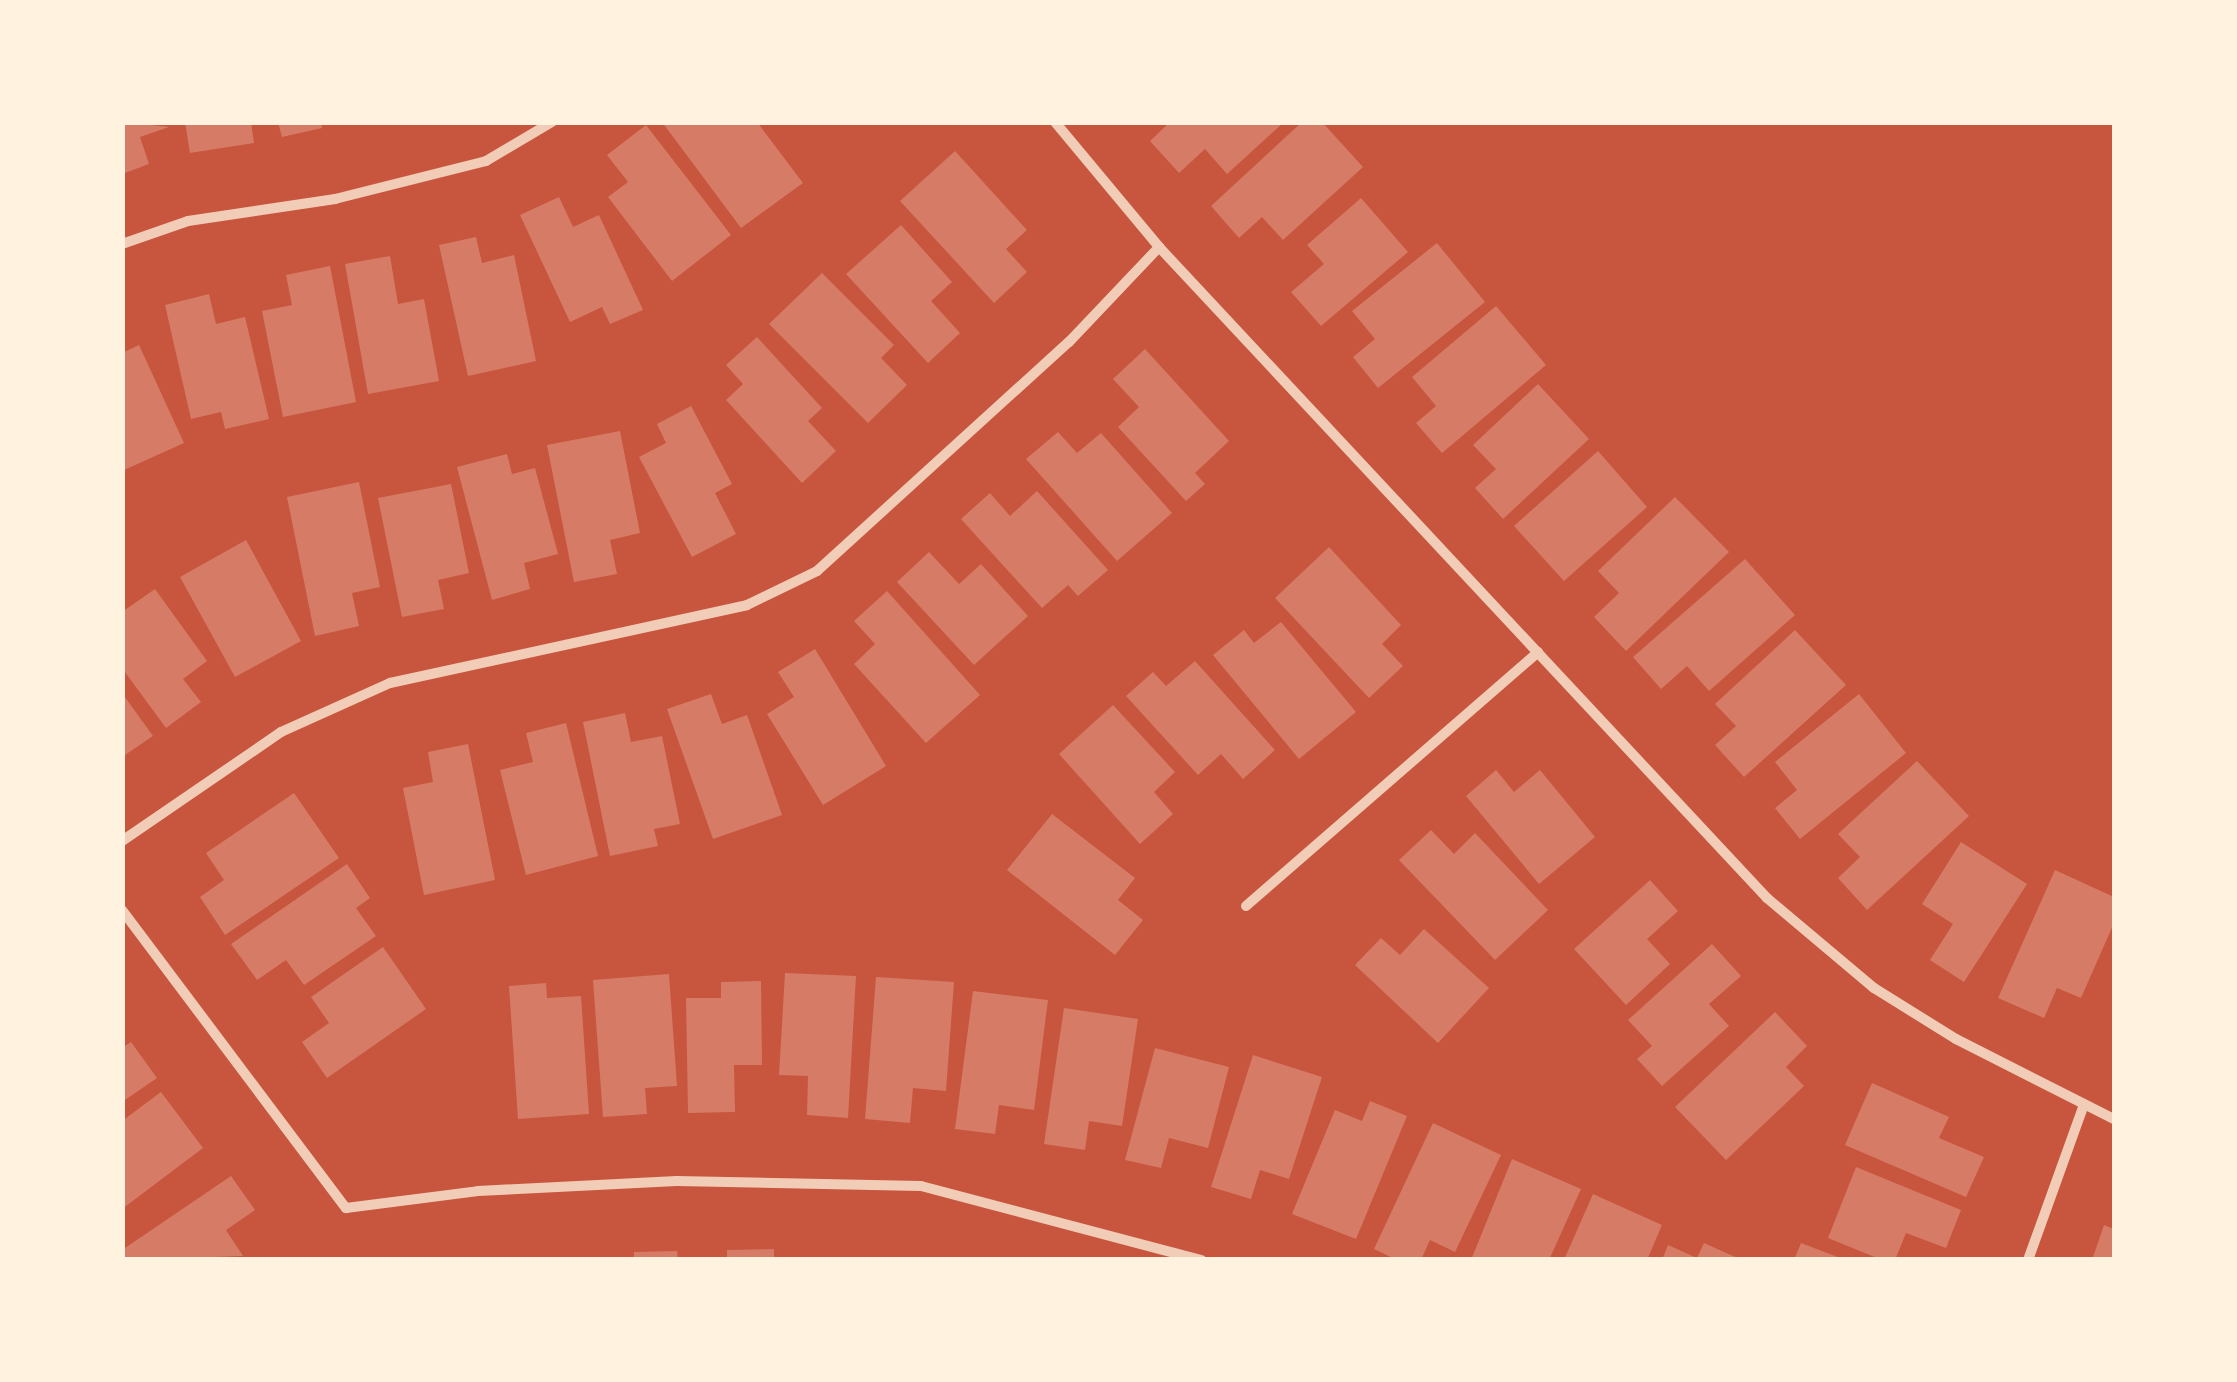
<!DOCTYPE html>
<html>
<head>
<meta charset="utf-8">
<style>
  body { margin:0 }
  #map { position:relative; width:2237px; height:1382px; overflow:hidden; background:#c8553d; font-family:"Archivo Narrow",sans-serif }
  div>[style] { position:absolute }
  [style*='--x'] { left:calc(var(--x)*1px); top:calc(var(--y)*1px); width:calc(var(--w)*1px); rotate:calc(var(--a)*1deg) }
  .building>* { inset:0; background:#d67c66 }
  .minor>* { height:10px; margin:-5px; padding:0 5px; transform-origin:5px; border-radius:5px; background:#f1ccb7 }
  span { translate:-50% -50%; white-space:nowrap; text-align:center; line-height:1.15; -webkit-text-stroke:8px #fff3e0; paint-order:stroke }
  .frame { position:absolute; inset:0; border:125px solid #fff3e0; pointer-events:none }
</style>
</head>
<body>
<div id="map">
  <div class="building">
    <i style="clip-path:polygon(122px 122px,169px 127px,140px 137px,149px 164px,122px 174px)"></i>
    <i style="clip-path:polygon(185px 122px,251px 122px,254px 143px,190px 153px)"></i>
    <i style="clip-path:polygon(278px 122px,321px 122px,322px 128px,282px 137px)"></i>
    <i style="clip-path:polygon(662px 122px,757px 122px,803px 183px,741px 228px)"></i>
    <i style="clip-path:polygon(1170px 122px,1284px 122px,1227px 174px,1205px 149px,1179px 173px,1150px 141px)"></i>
    <i style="clip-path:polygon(1302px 122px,1322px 122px,1363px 167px,1283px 240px,1262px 217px,1239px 238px,1211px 206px)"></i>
    <i style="clip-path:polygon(646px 125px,731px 235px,672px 281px,608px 197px,628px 182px,607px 155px)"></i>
    <i style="clip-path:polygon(955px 151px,1027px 230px,1006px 249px,1027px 272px,994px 303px,900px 201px)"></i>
    <i style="clip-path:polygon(559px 197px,573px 227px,599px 215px,643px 310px,610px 324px,602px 307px,570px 322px,520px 215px)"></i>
    <i style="clip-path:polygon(1361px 198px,1408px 252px,1321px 326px,1291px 292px,1324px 264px,1307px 245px)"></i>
    <i style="clip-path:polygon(901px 225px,952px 282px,931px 301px,960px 333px,928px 363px,846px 274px)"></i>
    <i style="clip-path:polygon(476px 237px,482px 263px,514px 255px,536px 361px,468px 376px,439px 245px)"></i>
    <i style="clip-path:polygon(1437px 243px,1485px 302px,1378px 388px,1353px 357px,1375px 339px,1352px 311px)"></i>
    <i style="clip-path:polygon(390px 256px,398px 304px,424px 299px,439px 381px,368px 394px,345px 264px)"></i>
    <i style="clip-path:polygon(330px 266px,356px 402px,283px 417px,262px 311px,292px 305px,286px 275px)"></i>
    <i style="clip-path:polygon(822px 273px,894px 345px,881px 358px,907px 385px,868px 423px,769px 324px)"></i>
    <i style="clip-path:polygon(209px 294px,216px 324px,245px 317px,269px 419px,225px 429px,221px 412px,191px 419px,165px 305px)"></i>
    <i style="clip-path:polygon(1496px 306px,1546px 365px,1442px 453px,1416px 423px,1436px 406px,1412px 377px)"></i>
    <i style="clip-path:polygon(757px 337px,822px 408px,808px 421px,836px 451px,802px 483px,726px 400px,743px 384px,726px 365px)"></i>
    <i style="clip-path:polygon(139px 345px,184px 443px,122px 471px,122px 353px)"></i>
    <i style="clip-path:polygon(1145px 349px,1229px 441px,1195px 473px,1205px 484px,1186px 501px,1118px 427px,1139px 407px,1113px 379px)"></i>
    <i style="clip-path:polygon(1538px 384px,1589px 439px,1503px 519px,1475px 488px,1496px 469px,1473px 445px)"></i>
    <i style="clip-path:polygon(691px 406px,732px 484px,715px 493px,736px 534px,692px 557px,639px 457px,666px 443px,657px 424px)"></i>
    <i style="clip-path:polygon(620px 431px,640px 533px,610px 540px,617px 574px,574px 582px,547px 445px)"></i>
    <i style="clip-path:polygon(1058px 432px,1077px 453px,1101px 433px,1172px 513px,1117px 561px,1026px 459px)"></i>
    <i style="clip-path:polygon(1598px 451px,1647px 507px,1564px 581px,1514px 526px)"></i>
    <i style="clip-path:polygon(507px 454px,512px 474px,535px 468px,558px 554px,524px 563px,530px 589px,492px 600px,457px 467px)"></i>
    <i style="clip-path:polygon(359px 482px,380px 587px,352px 593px,359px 626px,315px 636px,287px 497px)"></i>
    <i style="clip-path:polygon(451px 484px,469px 573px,438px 580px,444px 609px,402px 617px,378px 498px)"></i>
    <i style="clip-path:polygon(1037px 491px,1108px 570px,1078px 596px,1068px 585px,1042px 608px,961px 519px,990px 493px,1010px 516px)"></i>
    <i style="clip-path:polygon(1675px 497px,1729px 552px,1626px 651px,1594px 617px,1619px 593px,1598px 571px)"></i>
    <i style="clip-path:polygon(246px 540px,301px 641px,235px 677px,180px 577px)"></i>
    <i style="clip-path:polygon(1329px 547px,1401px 625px,1382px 644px,1403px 666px,1369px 698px,1275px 598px)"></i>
    <i style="clip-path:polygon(929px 552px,959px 584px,981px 564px,1028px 616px,974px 665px,897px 582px)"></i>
    <i style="clip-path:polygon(1745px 559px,1795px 615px,1709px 691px,1687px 666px,1661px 689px,1633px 657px)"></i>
    <i style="clip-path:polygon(155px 589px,207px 661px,183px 679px,201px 702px,166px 728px,122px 668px,122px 612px)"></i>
    <i style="clip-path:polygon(887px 591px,980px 695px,926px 743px,854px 664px,875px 644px,854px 621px)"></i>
    <i style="clip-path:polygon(1281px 622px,1356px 712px,1299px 759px,1213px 655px,1244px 630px,1254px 643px)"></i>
    <i style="clip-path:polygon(1795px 630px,1846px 685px,1744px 777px,1715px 745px,1736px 726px,1715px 704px)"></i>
    <i style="clip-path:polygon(815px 649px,886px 766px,823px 805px,767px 714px,794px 697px,778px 672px)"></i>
    <i style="clip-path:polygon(1195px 661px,1275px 750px,1243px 779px,1221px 754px,1198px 775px,1126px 696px,1153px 672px,1166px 686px)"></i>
    <i style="clip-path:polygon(122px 693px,153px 736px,122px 757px)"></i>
    <i style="clip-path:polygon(711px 694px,722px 724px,747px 715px,782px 815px,713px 839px,667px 709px)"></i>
    <i style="clip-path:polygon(1859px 694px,1906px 753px,1800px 839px,1775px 808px,1797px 790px,1775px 762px)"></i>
    <i style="clip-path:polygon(1113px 705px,1175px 772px,1154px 792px,1173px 814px,1140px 844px,1059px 754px)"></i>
    <i style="clip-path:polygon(625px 713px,631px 742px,662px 736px,680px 824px,654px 829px,658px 846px,610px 856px,583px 722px)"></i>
    <i style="clip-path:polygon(566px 723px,598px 856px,526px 875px,500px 770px,533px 762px,526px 733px)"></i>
    <i style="clip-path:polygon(468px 744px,495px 880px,424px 895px,403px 788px,433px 782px,428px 752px)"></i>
    <i style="clip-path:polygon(1917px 761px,1969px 816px,1867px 910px,1838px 878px,1860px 857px,1838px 834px)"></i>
    <i style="clip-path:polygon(1496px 770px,1514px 792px,1540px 770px,1595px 837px,1539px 884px,1466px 796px)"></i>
    <i style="clip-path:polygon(294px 793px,339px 858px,225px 935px,200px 897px,224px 880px,206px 853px)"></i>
    <i style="clip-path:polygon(1052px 814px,1135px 878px,1118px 900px,1143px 920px,1115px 955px,1007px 870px)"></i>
    <i style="clip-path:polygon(1431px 830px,1454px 854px,1475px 833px,1548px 910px,1495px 960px,1399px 860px)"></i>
    <i style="clip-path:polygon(1961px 842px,2027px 884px,1964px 982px,1930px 960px,1953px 924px,1922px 904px)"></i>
    <i style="clip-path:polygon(347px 864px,370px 898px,356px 908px,376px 936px,304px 985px,286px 960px,257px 980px,231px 944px)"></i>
    <i style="clip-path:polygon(2055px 870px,2114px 897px,2114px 923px,2081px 998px,2057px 988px,2044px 1018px,1998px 998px)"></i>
    <i style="clip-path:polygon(1650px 880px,1678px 911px,1647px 939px,1670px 964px,1626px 1005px,1574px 949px)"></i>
    <i style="clip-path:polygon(1424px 929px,1489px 988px,1438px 1043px,1355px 965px,1381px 938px,1400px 955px)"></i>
    <i style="clip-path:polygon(1712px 944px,1741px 976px,1709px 1004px,1729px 1026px,1662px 1086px,1637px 1059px,1652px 1046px,1628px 1020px)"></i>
    <i style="clip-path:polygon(383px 947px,426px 1009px,327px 1078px,302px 1042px,329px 1023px,311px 997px)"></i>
    <i style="clip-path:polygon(785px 973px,856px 976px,848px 1118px,807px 1115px,808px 1076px,779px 1075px)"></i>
    <i style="clip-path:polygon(669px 974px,677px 1086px,645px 1088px,647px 1114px,603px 1117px,593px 980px)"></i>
    <i style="clip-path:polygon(876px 977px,954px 982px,946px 1091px,913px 1088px,910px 1123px,865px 1119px)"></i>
    <i style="clip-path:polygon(761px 981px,762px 1065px,734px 1065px,735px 1112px,688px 1113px,686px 998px,721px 998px,721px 982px)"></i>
    <i style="clip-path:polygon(546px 983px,547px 998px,581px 996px,589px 1114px,518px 1119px,509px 986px)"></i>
    <i style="clip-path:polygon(973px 991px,1048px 1000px,1034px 1110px,999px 1105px,995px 1134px,955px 1129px)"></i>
    <i style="clip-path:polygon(1064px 1008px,1138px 1019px,1122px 1126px,1089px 1121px,1085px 1150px,1044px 1144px)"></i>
    <i style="clip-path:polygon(1775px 1012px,1807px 1046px,1786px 1067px,1804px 1086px,1726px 1160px,1675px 1107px)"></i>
    <i style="clip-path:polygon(131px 1042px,157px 1078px,122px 1102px,122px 1048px)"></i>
    <i style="clip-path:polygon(1155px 1048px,1229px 1067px,1208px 1148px,1169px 1138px,1161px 1168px,1125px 1160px)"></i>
    <i style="clip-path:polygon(1253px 1055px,1322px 1077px,1289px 1179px,1260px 1170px,1251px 1199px,1211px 1187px)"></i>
    <i style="clip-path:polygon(1872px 1083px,1949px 1117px,1939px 1138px,1984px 1157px,1966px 1197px,1845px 1145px)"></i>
    <i style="clip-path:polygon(161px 1092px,203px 1148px,122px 1209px,122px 1121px)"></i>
    <i style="clip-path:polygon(1370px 1101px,1407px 1116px,1356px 1239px,1292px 1214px,1335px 1110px,1362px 1121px)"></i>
    <i style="clip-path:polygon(1433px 1123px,1501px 1155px,1455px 1252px,1430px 1240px,1421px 1260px,1397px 1260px,1374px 1249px)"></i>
    <i style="clip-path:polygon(1512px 1159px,1581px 1189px,1549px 1260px,1471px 1260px)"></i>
    <i style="clip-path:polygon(1856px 1167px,1961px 1210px,1946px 1248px,1906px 1233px,1895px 1260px,1882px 1260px,1828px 1238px)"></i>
    <i style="clip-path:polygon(231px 1176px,255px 1210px,226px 1230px,243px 1256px,122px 1260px,122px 1250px)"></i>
    <i style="clip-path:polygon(1593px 1194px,1662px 1225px,1647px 1260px,1564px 1260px)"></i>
    <i style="clip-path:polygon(2104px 1225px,2114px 1229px,2114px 1260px,2092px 1260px)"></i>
    <i style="clip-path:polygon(1704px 1243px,1742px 1260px,1662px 1260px,1668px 1245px,1697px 1258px)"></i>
    <i style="clip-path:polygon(1801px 1243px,1843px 1259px,1843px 1260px,1794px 1260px)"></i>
    <i style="clip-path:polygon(774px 1249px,774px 1260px,727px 1260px,727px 1250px)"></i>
    <i style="clip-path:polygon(677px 1251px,678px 1260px,634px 1260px,634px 1252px)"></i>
  </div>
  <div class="minor">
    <i style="--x:1055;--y:122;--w:163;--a:50.2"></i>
    <i style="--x:1159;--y:247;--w:891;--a:46.96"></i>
    <i style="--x:1767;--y:898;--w:140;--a:40.1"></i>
    <i style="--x:1874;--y:988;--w:97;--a:31.9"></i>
    <i style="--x:1956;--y:1039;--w:177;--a:26.9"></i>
    <i style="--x:122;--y:244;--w:70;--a:-19.2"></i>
    <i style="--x:188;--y:221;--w:149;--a:-8.5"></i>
    <i style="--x:335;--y:199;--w:156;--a:-14.1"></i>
    <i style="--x:486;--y:161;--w:77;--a:-30.6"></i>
    <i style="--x:122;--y:841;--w:193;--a:-34.4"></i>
    <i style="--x:281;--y:732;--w:120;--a:-24.2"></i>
    <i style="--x:390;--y:683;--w:365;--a:-12.3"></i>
    <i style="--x:747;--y:605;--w:78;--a:-25.9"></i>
    <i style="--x:817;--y:571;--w:341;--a:-42.3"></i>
    <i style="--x:1069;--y:342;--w:131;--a:-46.5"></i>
    <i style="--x:1246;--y:906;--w:387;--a:-41"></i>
    <i style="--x:122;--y:910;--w:373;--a:53.1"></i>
    <i style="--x:346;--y:1208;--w:133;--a:-7.3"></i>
    <i style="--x:478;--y:1191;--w:199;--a:-2.9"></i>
    <i style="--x:677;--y:1181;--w:244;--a:1.2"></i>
    <i style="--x:921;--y:1186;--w:290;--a:14.8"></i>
    <i style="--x:2028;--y:1260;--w:163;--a:-70.2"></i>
  </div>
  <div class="frame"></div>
</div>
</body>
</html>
